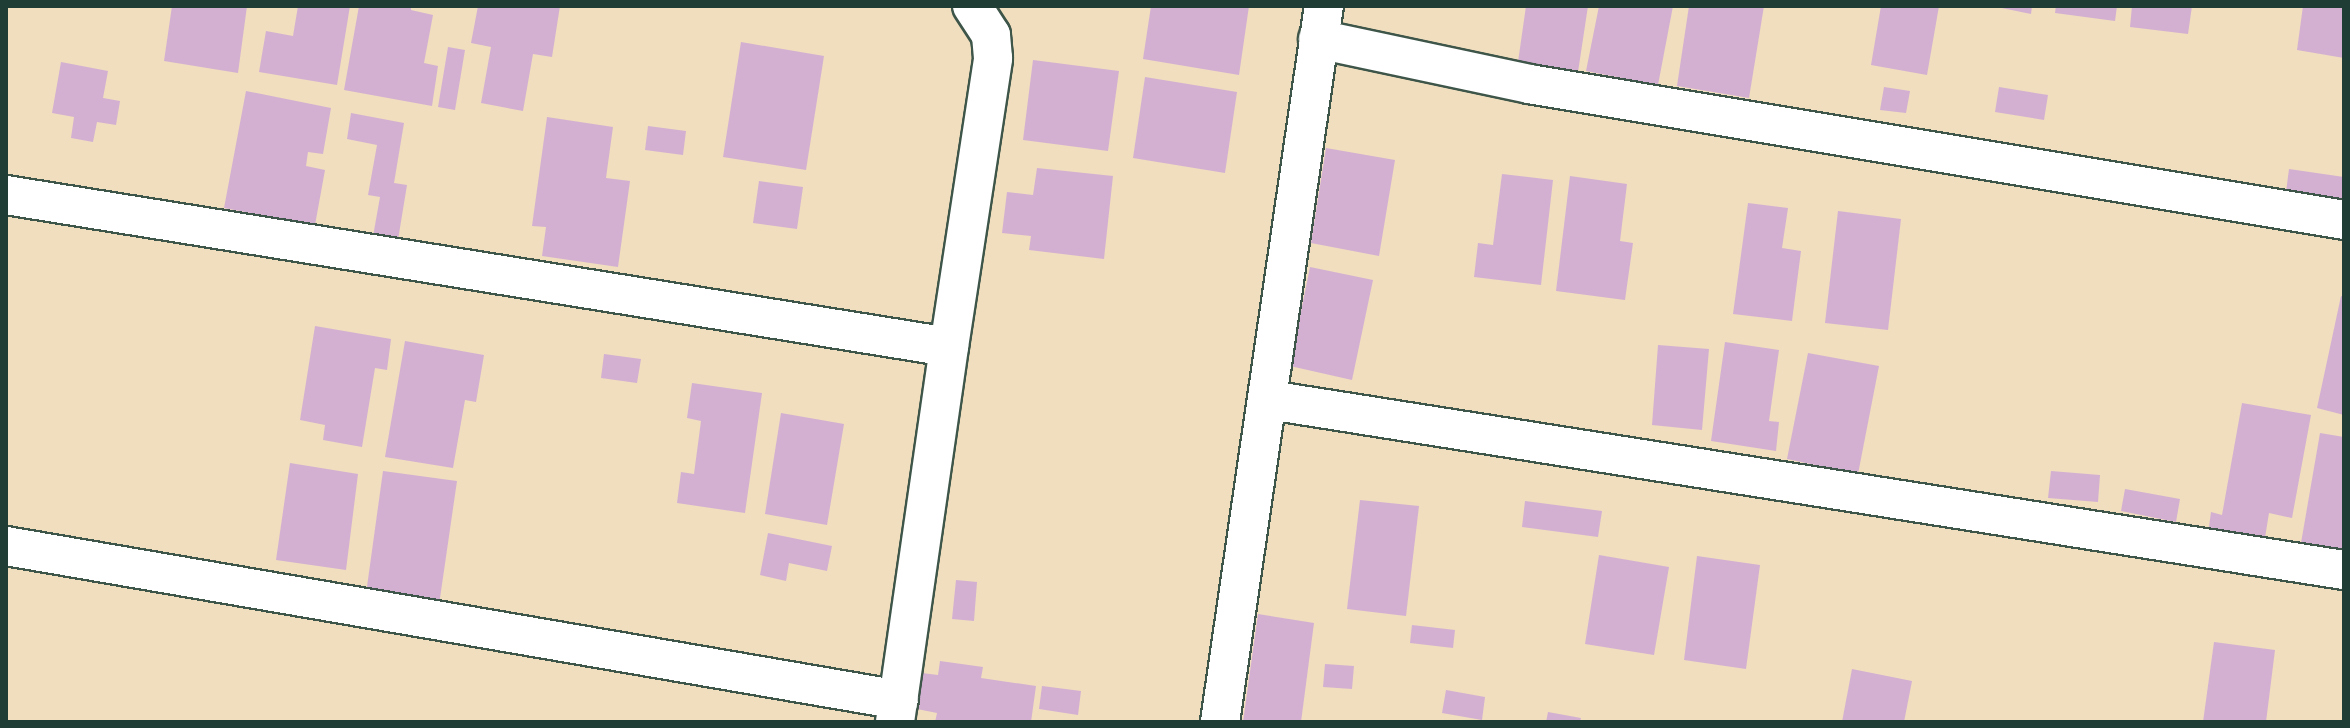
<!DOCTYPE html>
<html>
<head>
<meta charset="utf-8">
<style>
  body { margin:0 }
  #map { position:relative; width:2350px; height:728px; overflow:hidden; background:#f0debe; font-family:"Playpen Sans",sans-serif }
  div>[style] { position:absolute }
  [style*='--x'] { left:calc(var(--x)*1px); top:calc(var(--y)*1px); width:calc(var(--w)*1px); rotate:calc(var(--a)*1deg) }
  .building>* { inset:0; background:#d3b0d2 }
  .roads { filter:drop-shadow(2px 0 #3e5549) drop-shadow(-2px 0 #3e5549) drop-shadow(0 2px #3e5549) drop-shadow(0 -2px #3e5549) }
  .minor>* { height:38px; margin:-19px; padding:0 19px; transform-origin:19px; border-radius:19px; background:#fff }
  span { translate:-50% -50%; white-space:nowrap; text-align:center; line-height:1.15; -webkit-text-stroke:7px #fff; paint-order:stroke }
  .frame { position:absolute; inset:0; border:8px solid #1f3d34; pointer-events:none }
</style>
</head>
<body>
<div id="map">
  <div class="building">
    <i style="clip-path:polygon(172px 6px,247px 6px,238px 73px,164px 61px)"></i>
    <i style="clip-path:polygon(298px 6px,350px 6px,337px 85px,259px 72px,266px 31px,293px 36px)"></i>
    <i style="clip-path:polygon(359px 6px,411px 6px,411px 10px,433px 15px,424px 63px,438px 66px,432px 106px,344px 90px)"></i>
    <i style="clip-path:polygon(478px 6px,560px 6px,552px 57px,533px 54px,523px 111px,481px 103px,491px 47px,471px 43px)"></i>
    <i style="clip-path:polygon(1151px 6px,1249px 6px,1239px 75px,1143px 59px)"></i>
    <i style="clip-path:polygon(1526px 6px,1588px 6px,1578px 72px,1518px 62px)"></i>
    <i style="clip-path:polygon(1599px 6px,1673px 6px,1658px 85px,1586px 71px)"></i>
    <i style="clip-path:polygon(1689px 6px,1764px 6px,1749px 98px,1677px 86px)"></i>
    <i style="clip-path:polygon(1881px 6px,1939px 6px,1927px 75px,1871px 65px)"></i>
    <i style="clip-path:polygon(1992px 6px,2032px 6px,2031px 14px)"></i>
    <i style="clip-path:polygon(2056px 6px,2117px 6px,2115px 21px,2055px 13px)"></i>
    <i style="clip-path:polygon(2132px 6px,2192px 6px,2188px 34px,2130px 27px)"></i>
    <i style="clip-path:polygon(2303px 6px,2344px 6px,2344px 58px,2297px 50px)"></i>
    <i style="clip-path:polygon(741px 42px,824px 56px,806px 170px,723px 157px)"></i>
    <i style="clip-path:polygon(448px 47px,465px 50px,455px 110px,438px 107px)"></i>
    <i style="clip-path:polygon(1033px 60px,1119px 71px,1108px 151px,1023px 140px)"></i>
    <i style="clip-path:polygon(61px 62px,108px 71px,103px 98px,120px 101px,116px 125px,97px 122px,93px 142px,71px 138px,74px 117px,52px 113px)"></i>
    <i style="clip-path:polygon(1145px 77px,1237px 92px,1225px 173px,1133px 158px)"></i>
    <i style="clip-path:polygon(1884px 87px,1910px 91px,1906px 113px,1880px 110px)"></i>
    <i style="clip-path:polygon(1999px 87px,2048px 95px,2044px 120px,1995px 112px)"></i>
    <i style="clip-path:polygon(246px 91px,331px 108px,323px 154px,308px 152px,306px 166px,325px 170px,315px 225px,224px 208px)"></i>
    <i style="clip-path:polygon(351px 113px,404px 123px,394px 183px,407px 185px,397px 246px,372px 242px,380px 197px,368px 195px,377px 145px,347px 139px)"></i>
    <i style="clip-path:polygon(547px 117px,613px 127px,606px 178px,630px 181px,618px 267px,542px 256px,546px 227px,532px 226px)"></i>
    <i style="clip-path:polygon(648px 126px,686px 131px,683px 155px,645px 150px)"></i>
    <i style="clip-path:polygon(1326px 148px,1395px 160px,1379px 256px,1311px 243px)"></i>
    <i style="clip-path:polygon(1037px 168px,1113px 176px,1104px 259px,1029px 250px,1031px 236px,1002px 233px,1007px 192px,1033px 195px)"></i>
    <i style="clip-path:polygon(2289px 169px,2344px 177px,2342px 200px,2286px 192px)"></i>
    <i style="clip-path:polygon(1502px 174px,1553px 180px,1541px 285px,1474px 277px,1478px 243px,1493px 245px)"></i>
    <i style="clip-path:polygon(1570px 176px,1627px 184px,1620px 241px,1633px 243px,1625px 300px,1556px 291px)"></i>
    <i style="clip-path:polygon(759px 181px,803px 187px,797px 229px,753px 223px)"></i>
    <i style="clip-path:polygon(1748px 203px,1788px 208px,1782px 248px,1801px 251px,1792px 321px,1733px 314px)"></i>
    <i style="clip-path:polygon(1838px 211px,1901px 219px,1888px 330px,1825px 323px)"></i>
    <i style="clip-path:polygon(1310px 267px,1373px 280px,1352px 380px,1290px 366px)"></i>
    <i style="clip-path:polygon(2341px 296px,2344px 297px,2344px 415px,2317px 408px)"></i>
    <i style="clip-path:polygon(315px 326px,391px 339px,387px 370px,375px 368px,362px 447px,323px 440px,325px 425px,300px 420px)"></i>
    <i style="clip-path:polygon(405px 341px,484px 355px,476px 402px,465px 400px,453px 468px,385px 457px)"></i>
    <i style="clip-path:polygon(1725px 342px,1779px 350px,1769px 421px,1779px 422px,1776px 451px,1711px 441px)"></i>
    <i style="clip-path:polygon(1658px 345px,1709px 349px,1702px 430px,1652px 425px)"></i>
    <i style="clip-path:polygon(1808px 353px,1879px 366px,1858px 474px,1787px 459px)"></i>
    <i style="clip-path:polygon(604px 354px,641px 359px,637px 383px,601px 378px)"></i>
    <i style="clip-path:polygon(692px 383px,762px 393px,745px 513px,677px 503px,681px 472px,694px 474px,701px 421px,687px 418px)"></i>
    <i style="clip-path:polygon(2242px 403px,2311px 415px,2292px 518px,2269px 513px,2264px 544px,2208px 534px,2211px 512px,2222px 515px)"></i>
    <i style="clip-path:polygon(781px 413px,844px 424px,827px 525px,765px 514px)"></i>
    <i style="clip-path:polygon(2320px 433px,2344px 437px,2344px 551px,2301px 543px)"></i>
    <i style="clip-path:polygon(290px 463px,358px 474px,346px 570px,276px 560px)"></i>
    <i style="clip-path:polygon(383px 471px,457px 481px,439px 605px,366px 594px)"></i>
    <i style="clip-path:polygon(2051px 471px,2100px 475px,2098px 502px,2048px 498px)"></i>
    <i style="clip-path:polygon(2125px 489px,2180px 499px,2176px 522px,2121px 511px)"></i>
    <i style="clip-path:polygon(1360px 500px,1419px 506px,1406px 616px,1347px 609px)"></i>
    <i style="clip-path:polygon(1525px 501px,1602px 511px,1598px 537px,1522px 527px)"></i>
    <i style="clip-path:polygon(768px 533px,832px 546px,827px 571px,789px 563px,786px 581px,760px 575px)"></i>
    <i style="clip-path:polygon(1599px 555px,1669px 567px,1654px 655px,1585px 644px)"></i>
    <i style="clip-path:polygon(1697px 556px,1760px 565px,1746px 669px,1684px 660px)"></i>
    <i style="clip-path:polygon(956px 580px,977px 582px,974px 621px,952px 619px)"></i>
    <i style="clip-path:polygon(1258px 614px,1314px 623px,1301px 722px,1243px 722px)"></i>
    <i style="clip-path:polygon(1412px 625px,1455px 630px,1453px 648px,1410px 643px)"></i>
    <i style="clip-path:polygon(2214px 642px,2275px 650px,2266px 722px,2203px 722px)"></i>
    <i style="clip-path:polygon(940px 661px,983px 667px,981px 678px,1036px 686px,1031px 722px,935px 722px,937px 713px,917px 709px,922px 673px,938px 675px)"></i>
    <i style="clip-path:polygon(1325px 664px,1354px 666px,1352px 689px,1323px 687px)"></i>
    <i style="clip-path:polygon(1852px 669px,1912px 681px,1904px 722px,1842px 722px)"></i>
    <i style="clip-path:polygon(1042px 686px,1081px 691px,1078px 715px,1039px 709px)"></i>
    <i style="clip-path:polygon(1446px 690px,1485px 697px,1482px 720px,1442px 713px)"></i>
    <i style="clip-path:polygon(1548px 712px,1581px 718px,1580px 722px,1546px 722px)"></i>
  </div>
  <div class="roads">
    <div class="minor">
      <i style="--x:1318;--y:39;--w:216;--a:12"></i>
      <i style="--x:1529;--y:84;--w:826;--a:9.47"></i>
      <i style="--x:6;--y:195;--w:955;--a:9.16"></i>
      <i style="--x:949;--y:347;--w:379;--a:98.2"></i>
      <i style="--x:949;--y:347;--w:292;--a:-81.3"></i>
      <i style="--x:993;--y:58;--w:23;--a:-95"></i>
      <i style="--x:991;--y:35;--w:35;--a:-123"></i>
      <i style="--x:1269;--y:400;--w:1088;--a:8.99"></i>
      <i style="--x:6;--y:546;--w:906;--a:9.78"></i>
      <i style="--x:1220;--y:722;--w:724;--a:-81.74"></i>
    </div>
  </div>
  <div class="frame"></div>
</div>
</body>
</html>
